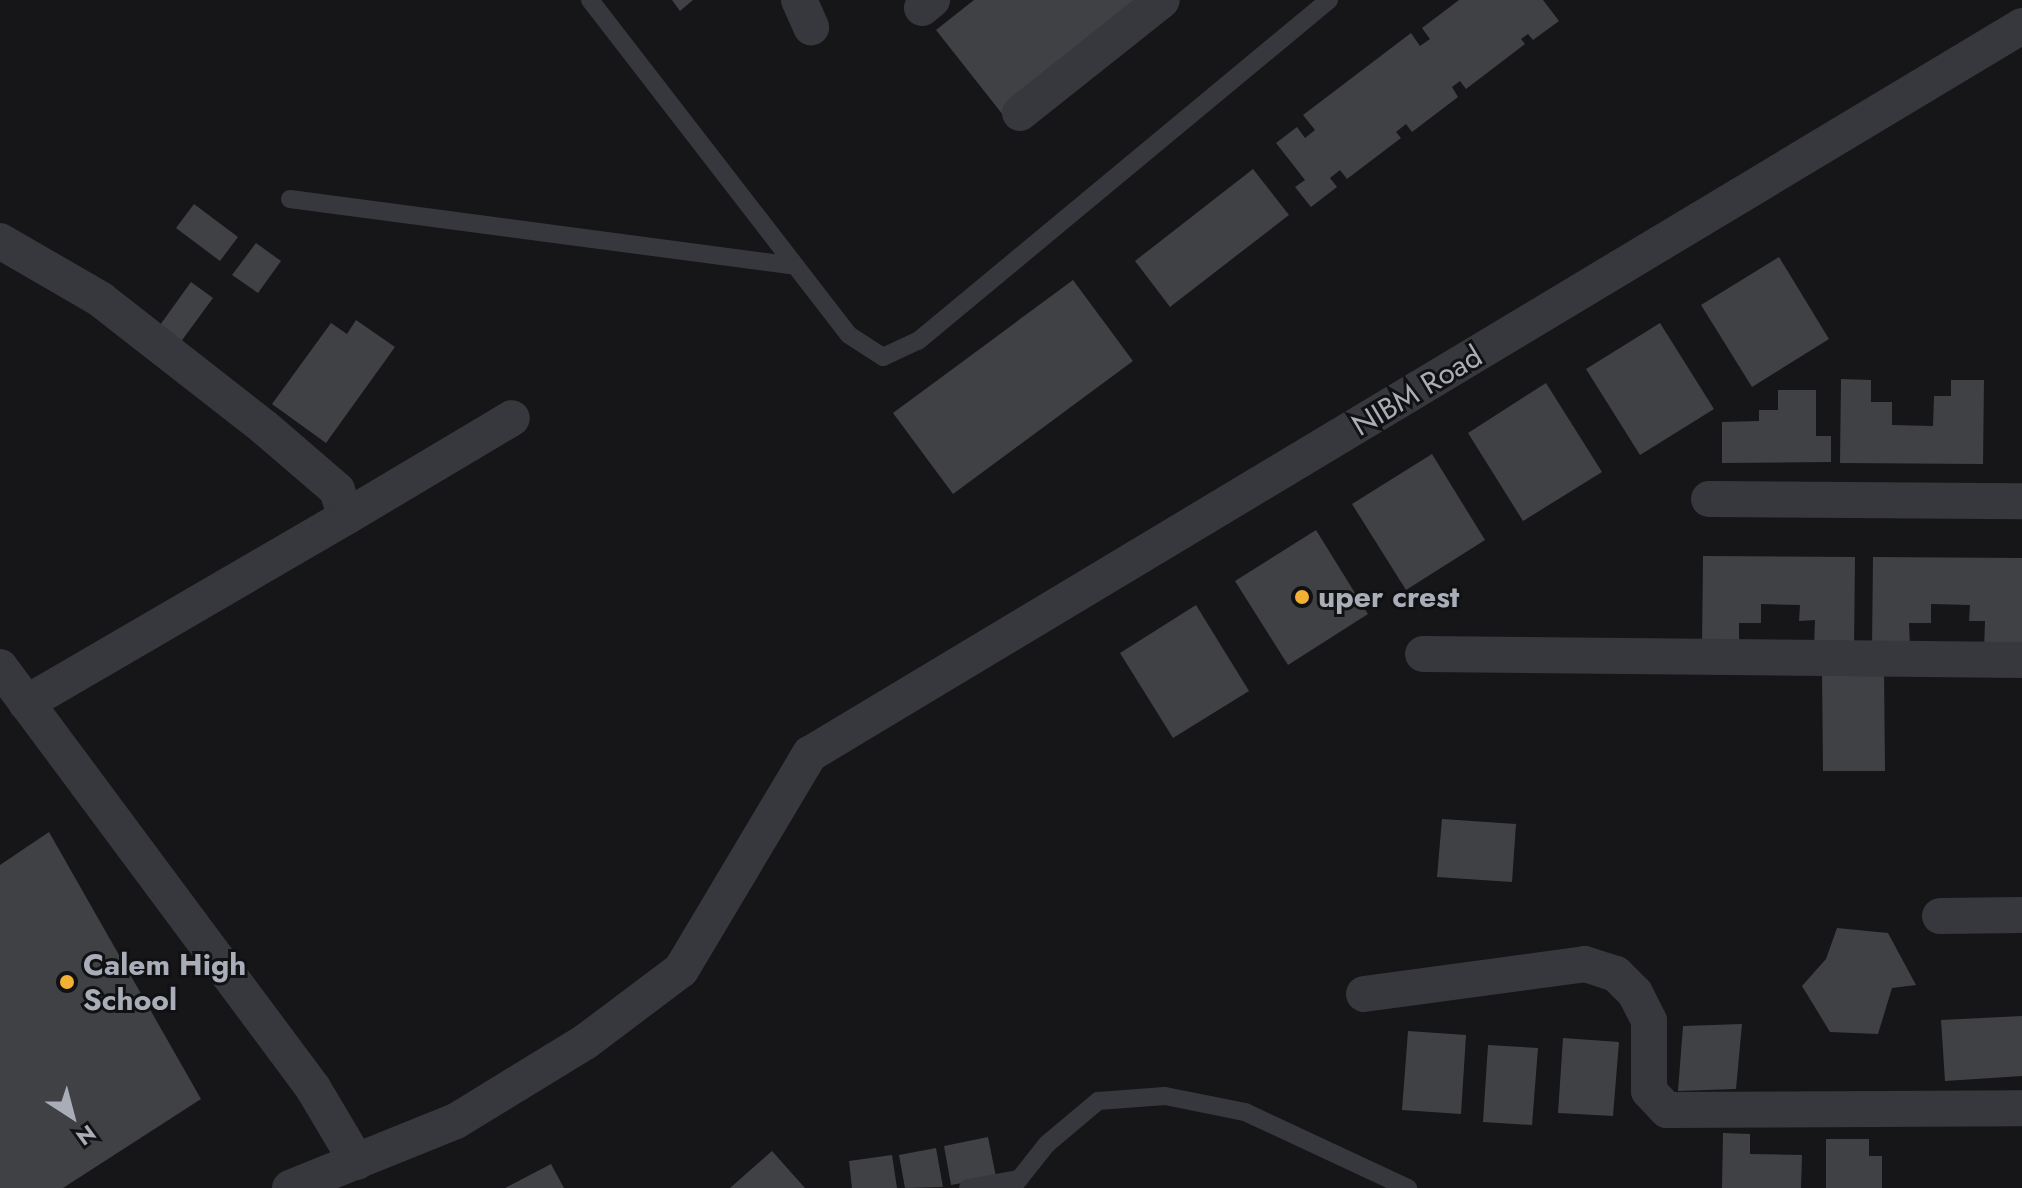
<!DOCTYPE html>
<html>
<head>
<meta charset="utf-8">
<style>
  body { margin:0 }
  #map { position:relative; width:2022px; height:1188px; overflow:hidden; background:#161618; font-family:Jost,sans-serif }
  div>[style] { position:absolute }
  [style*='--x'] { left:calc(var(--x)*1px); top:calc(var(--y)*1px); width:calc(var(--w)*1px); rotate:calc(var(--a)*1deg) }
  .building>* { inset:0; background:#404145 }
  .lane>* { height:18px; margin:-9px; padding:0 9px; transform-origin:9px; border-radius:9px; background:#37383d }
  .street>* { height:36px; margin:-18px; padding:0 18px; transform-origin:18px; border-radius:18px; background:#37383d }
  .dots>* { width:22px; height:22px; translate:-50% -50%; box-sizing:border-box; border:4px solid #111113; border-radius:50% }
  span { translate:-50% -50%; white-space:nowrap; text-align:center; line-height:1.15; -webkit-text-stroke:6px #111113; paint-order:stroke }
  .street-label { font-size:30px; color:#a8adb8 }
  .poi-label { font-size:30px; color:#a8adb8; font-weight:700 }
  .left { translate:0 -50%; text-align:left }
  .north { position:absolute; left:32px; top:1076px; width:80px; height:80px; -webkit-text-stroke:6px #111113; paint-order:stroke; rotate:144deg; font-size:22px; font-weight:700; line-height:32px; text-align:center; color:#a8adb8 }
  .north::after { content:''; display:block; margin:auto; width:28px; height:36px; background:#a8adb8; clip-path:polygon(50% 0,100% 100%,50% 72%,0 100%) }
</style>
</head>
<body>
<div id="map">
  <div class="building">
    <i style="clip-path:polygon(672px 0,693px 0,680px 11px)"></i>
    <i style="clip-path:polygon(974px 0,1147px 0,1003px 115px,936px 30px)"></i>
    <i style="clip-path:polygon(1459px 0,1543px 0,1559px 21px,1533px 40px,1528px 34px,1521px 39px,1525px 44px,1466px 89px,1460px 81px,1452px 87px,1458px 97px,1412px 132px,1406px 124px,1396px 132px,1401px 138px,1347px 179px,1340px 170px,1330px 178px,1337px 187px,1311px 207px,1295px 187px,1305px 180px,1276px 143px,1297px 127px,1305px 138px,1315px 130px,1303px 115px,1411px 33px,1420px 46px,1430px 39px,1422px 28px)"></i>
    <i style="clip-path:polygon(1253px 169px,1289px 215px,1170px 307px,1135px 261px)"></i>
    <i style="clip-path:polygon(194px 204px,238px 237px,220px 261px,176px 228px)"></i>
    <i style="clip-path:polygon(256px 243px,281px 261px,258px 293px,232px 275px)"></i>
    <i style="clip-path:polygon(1779px 257px,1829px 339px,1752px 387px,1701px 305px)"></i>
    <i style="clip-path:polygon(1073px 280px,1133px 361px,953px 494px,893px 413px)"></i>
    <i style="clip-path:polygon(191px 282px,213px 298px,177px 347px,155px 332px)"></i>
    <i style="clip-path:polygon(356px 320px,395px 347px,326px 443px,272px 404px,331px 323px,347px 334px)"></i>
    <i style="clip-path:polygon(1660px 323px,1714px 409px,1640px 455px,1586px 369px)"></i>
    <i style="clip-path:polygon(1841px 379px,1871px 380px,1871px 402px,1892px 402px,1892px 425px,1933px 426px,1934px 396px,1951px 396px,1951px 380px,1984px 380px,1983px 464px,1840px 463px)"></i>
    <i style="clip-path:polygon(1546px 383px,1602px 472px,1523px 521px,1468px 433px)"></i>
    <i style="clip-path:polygon(1778px 390px,1816px 390px,1816px 436px,1831px 436px,1831px 462px,1722px 463px,1722px 422px,1759px 421px,1759px 410px,1778px 410px)"></i>
    <i style="clip-path:polygon(1432px 454px,1485px 540px,1406px 590px,1352px 504px)"></i>
    <i style="clip-path:polygon(1316px 530px,1368px 614px,1288px 665px,1235px 581px)"></i>
    <i style="clip-path:polygon(1703px 556px,1855px 557px,1854px 649px,1814px 649px,1815px 620px,1799px 621px,1800px 605px,1761px 604px,1761px 623px,1739px 623px,1739px 648px,1702px 647px)"></i>
    <i style="clip-path:polygon(1873px 557px,2022px 558px,2022px 650px,1984px 650px,1985px 621px,1969px 621px,1970px 605px,1931px 604px,1931px 623px,1909px 623px,1910px 648px,1872px 648px)"></i>
    <i style="clip-path:polygon(1196px 605px,1249px 691px,1173px 738px,1120px 653px)"></i>
    <i style="clip-path:polygon(1884px 668px,1885px 771px,1823px 771px,1822px 669px)"></i>
    <i style="clip-path:polygon(1442px 819px,1516px 824px,1512px 882px,1437px 877px)"></i>
    <i style="clip-path:polygon(49px 832px,201px 1099px,63px 1188px,0 1188px,0 865px)"></i>
    <i style="clip-path:polygon(1837px 928px,1888px 933px,1916px 985px,1892px 988px,1878px 1034px,1830px 1032px,1802px 986px,1826px 959px)"></i>
    <i style="clip-path:polygon(2022px 1016px,2022px 1076px,1945px 1081px,1941px 1020px)"></i>
    <i style="clip-path:polygon(1742px 1024px,1736px 1089px,1678px 1091px,1683px 1026px)"></i>
    <i style="clip-path:polygon(1408px 1031px,1466px 1035px,1461px 1114px,1402px 1110px)"></i>
    <i style="clip-path:polygon(1563px 1038px,1619px 1042px,1613px 1116px,1558px 1113px)"></i>
    <i style="clip-path:polygon(1488px 1045px,1538px 1048px,1532px 1125px,1483px 1122px)"></i>
    <i style="clip-path:polygon(1723px 1133px,1750px 1134px,1750px 1154px,1802px 1155px,1801px 1188px,1722px 1188px)"></i>
    <i style="clip-path:polygon(988px 1137px,996px 1177px,951px 1185px,944px 1146px)"></i>
    <i style="clip-path:polygon(1826px 1139px,1869px 1139px,1869px 1156px,1882px 1156px,1882px 1188px,1826px 1188px)"></i>
    <i style="clip-path:polygon(936px 1148px,943px 1187px,905px 1188px,899px 1155px)"></i>
    <i style="clip-path:polygon(772px 1151px,805px 1188px,730px 1188px)"></i>
    <i style="clip-path:polygon(892px 1155px,897px 1188px,852px 1188px,849px 1161px)"></i>
    <i style="clip-path:polygon(551px 1164px,564px 1188px,505px 1188px)"></i>
  </div>
  <div class="lane">
    <i style="--x:590;--y:0;--w:423;--a:52.3"></i>
    <i style="--x:849;--y:335;--w:40;--a:32.9"></i>
    <i style="--x:883;--y:357;--w:38;--a:-25"></i>
    <i style="--x:918;--y:341;--w:534;--a:-39.68"></i>
    <i style="--x:290;--y:199;--w:510;--a:7.54"></i>
    <i style="--x:968;--y:1188;--w:52;--a:-10"></i>
    <i style="--x:1012;--y:1188;--w:56;--a:-51.5"></i>
    <i style="--x:1047;--y:1144;--w:67;--a:-40.1"></i>
    <i style="--x:1098;--y:1101;--w:67;--a:-4.3"></i>
    <i style="--x:1165;--y:1096;--w:82;--a:11.3"></i>
    <i style="--x:1245;--y:1112;--w:180;--a:25"></i>
  </div>
  <div class="street">
    <i style="--x:799;--y:0;--w:30;--a:66"></i>
    <i style="--x:922;--y:8;--w:13;--a:-39"></i>
    <i style="--x:1020;--y:113;--w:181;--a:-38.5"></i>
    <i style="--x:0;--y:241;--w:116;--a:30.1"></i>
    <i style="--x:100;--y:299;--w:209;--a:38"></i>
    <i style="--x:265;--y:428;--w:95;--a:40.7"></i>
    <i style="--x:337;--y:490;--w:28;--a:72"></i>
    <i style="--x:346;--y:517;--w:370;--a:149.8"></i>
    <i style="--x:1709;--y:499;--w:313;--a:0.4"></i>
    <i style="--x:346;--y:517;--w:193;--a:-30.8"></i>
    <i style="--x:1423;--y:654;--w:599;--a:0.57"></i>
    <i style="--x:0;--y:667;--w:525;--a:53.37"></i>
    <i style="--x:313;--y:1088;--w:86;--a:59.3"></i>
    <i style="--x:1940;--y:916;--w:82;--a:-0.7"></i>
    <i style="--x:1364;--y:994;--w:223;--a:-7.7"></i>
    <i style="--x:1585;--y:964;--w:33;--a:18"></i>
    <i style="--x:1616;--y:974;--w:27;--a:45"></i>
    <i style="--x:1635;--y:993;--w:31;--a:63"></i>
    <i style="--x:1649;--y:1021;--w:70;--a:90"></i>
    <i style="--x:1649;--y:1091;--w:26;--a:47"></i>
    <i style="--x:1667;--y:1110;--w:355;--a:-0.3"></i>
    <i style="--x:290;--y:1188;--w:179;--a:-22"></i>
    <i style="--x:456;--y:1121;--w:151;--a:-31.5"></i>
    <i style="--x:585;--y:1042;--w:120;--a:-36.9"></i>
    <i style="--x:681;--y:970;--w:252;--a:-59.2"></i>
    <i style="--x:810;--y:754;--w:1414;--a:-30.99"></i>
  </div>
  <div class="dots">
    <i style="left:1302px;top:597px;background:#f2b134"></i>
    <i style="left:67px;top:982px;background:#f2b134"></i>
  </div>
  <div class="street-label">
    <span style="left:1417px;top:391px;rotate:-31deg">NIBM Road</span>
  </div>
  <div class="poi-label">
    <span class="left" style="left:1318px;top:597px">uper crest</span>
    <span class="left" style="left:83px;top:982px">Calem High<br>School</span>
  </div>
  <div class="north">N</div>
</div>
</body>
</html>
